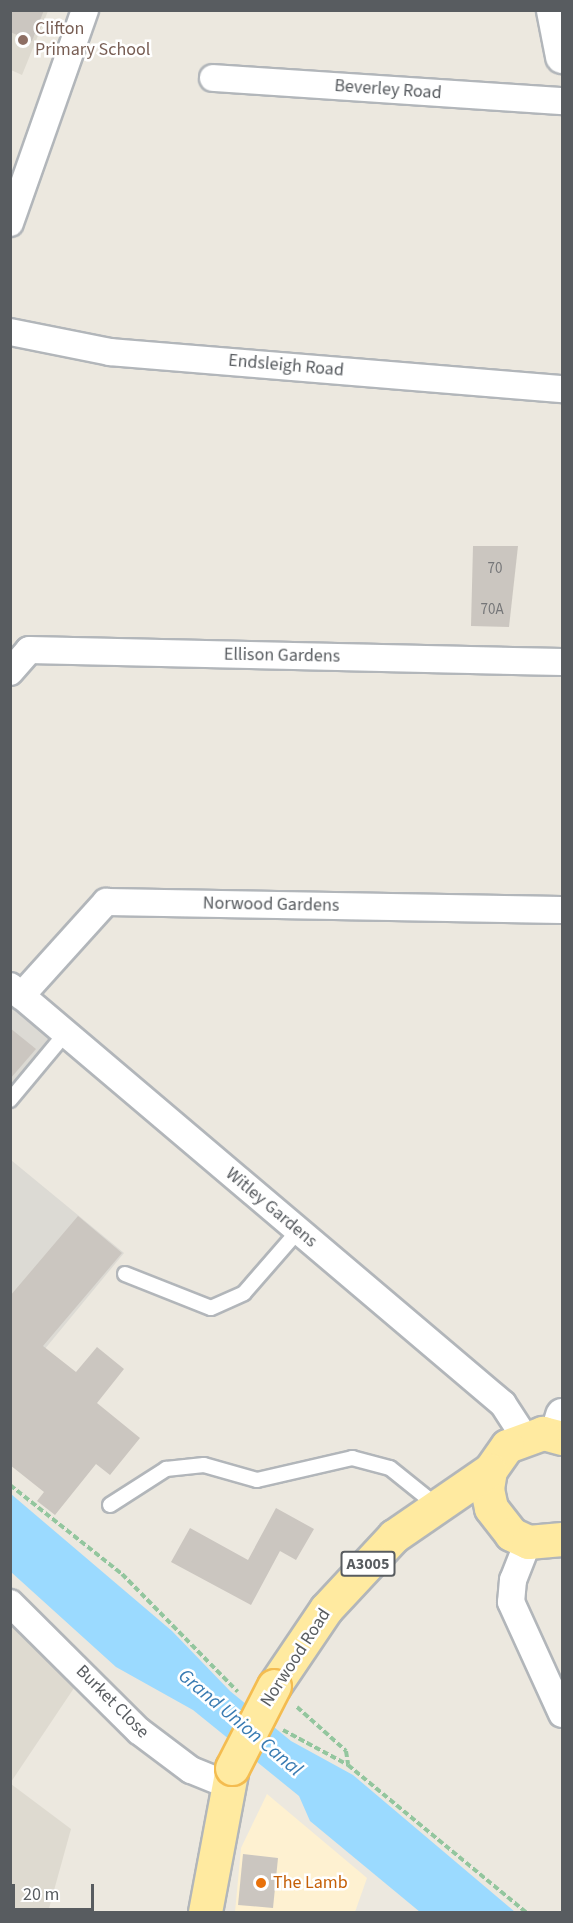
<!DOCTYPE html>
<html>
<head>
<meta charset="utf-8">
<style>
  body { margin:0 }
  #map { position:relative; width:573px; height:1923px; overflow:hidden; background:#ece8df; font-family:"Source Sans 3",sans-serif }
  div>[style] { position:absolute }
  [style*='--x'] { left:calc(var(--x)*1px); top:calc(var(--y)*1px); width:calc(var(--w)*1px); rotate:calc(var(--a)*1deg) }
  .commercial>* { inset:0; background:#fef1d1 }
  .industrial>* { inset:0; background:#dcdad4 }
  .education>* { inset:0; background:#dedad0 }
  .water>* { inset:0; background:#9bdaff }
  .building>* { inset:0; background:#cbc6c0 }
  .path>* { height:4px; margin-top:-2px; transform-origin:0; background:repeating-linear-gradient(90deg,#93c69e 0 6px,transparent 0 9px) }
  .roads { filter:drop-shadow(2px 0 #b2b6ba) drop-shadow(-2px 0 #b2b6ba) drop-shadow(0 2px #b2b6ba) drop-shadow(0 -2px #b2b6ba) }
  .lane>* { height:14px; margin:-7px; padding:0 7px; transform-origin:7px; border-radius:7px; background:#fff }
  .street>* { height:26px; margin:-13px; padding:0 13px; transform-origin:13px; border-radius:13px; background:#fff }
  .secondary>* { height:33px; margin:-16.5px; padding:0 16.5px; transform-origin:16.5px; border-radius:16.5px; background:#fff }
  .primary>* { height:33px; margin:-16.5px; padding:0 16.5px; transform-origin:16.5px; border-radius:16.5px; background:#ffeaa0 }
  .bridges { filter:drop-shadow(2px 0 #f4bc50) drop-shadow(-2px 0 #f4bc50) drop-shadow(0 2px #f4bc50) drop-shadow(0 -2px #f4bc50) }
  .primary-bridge>* { height:33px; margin:-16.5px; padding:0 16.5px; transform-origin:16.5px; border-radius:16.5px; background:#ffeaa0 }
  .dots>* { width:16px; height:16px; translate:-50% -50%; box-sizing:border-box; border:3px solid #fff; border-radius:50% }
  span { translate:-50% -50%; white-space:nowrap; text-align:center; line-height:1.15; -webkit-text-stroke:5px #fff; paint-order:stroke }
  .number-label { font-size:15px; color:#757678 }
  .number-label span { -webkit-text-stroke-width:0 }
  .shield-label span { padding:2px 4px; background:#fff; border:2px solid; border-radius:4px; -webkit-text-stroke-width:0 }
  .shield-label { font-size:16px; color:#585c60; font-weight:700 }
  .education-label { font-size:18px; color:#785e54 }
  .left { translate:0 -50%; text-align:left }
  .street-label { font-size:18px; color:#585c60 }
  .food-label { font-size:18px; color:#c56008 }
  .water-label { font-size:20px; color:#397bb2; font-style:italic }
  .frame { position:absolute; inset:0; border:12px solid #585c60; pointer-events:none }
  .scale { position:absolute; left:12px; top:1884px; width:82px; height:27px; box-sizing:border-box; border:3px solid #585c60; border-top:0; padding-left:8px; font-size:18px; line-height:21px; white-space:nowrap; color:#585c60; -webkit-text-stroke:4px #fff; paint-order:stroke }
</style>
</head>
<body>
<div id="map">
  <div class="commercial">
    <i style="clip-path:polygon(267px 1794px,367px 1878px,355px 1912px,235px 1912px,241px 1848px)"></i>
  </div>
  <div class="industrial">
    <i style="clip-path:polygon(11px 993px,65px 1040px,11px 1108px)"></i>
    <i style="clip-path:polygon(11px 1160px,124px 1253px,11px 1390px)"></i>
  </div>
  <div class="education">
    <i style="clip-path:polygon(10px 11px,48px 11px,22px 75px,11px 70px)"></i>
    <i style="clip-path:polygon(11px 1623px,74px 1688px,11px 1782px)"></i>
    <i style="clip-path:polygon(11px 1784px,71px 1829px,48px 1912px,11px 1912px)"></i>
  </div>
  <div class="water">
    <i style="clip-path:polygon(11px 1494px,172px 1631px,230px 1691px,291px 1741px,353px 1775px,515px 1912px,420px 1912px,310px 1821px,299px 1796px,193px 1710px,116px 1667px,11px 1572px)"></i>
  </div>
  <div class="building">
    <i style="clip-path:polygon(10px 10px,44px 10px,32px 41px,10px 32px)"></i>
    <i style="clip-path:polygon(473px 546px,518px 546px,509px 627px,471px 626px)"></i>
    <i style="clip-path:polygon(10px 1028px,36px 1049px,10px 1079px)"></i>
    <i style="clip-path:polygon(78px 1216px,122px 1253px,43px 1346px,76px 1372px,97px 1347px,124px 1369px,97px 1403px,140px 1438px,110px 1475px,96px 1464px,55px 1515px,37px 1501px,44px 1492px,10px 1465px,10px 1296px)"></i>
    <i style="clip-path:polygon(276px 1508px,314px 1529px,296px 1560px,280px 1551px,251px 1605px,171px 1562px,190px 1528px,248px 1560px)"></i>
    <i style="clip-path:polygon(243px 1854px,278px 1858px,273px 1908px,238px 1905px)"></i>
  </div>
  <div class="path">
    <i style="--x:10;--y:1485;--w:143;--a:38.5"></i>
    <i style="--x:122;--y:1574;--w:165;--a:45.5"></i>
    <i style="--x:297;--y:1707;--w:66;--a:41.9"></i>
    <i style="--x:346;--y:1751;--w:13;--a:81"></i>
    <i style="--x:283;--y:1730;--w:74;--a:28.3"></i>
    <i style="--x:348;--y:1765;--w:231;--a:39.6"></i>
  </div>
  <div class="roads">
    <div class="lane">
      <i style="--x:10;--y:1100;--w:86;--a:-50.2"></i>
      <i style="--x:125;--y:1274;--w:92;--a:21.6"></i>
      <i style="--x:211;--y:1308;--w:36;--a:-24"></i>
      <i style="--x:244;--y:1293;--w:82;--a:-48.9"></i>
      <i style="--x:110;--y:1505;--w:67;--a:-32.7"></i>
      <i style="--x:166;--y:1469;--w:38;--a:-6"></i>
      <i style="--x:204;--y:1465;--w:55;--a:15.8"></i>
      <i style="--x:257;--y:1480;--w:98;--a:-13"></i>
      <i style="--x:352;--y:1458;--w:39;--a:15"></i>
      <i style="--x:390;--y:1468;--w:59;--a:38.8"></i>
    </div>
    <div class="street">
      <i style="--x:213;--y:78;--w:350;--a:3.8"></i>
      <i style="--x:10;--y:223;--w:226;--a:-70.6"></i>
      <i style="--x:10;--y:332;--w:102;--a:11.3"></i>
      <i style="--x:110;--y:352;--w:454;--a:4.7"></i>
      <i style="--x:10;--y:672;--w:29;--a:-49"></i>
      <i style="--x:29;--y:650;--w:533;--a:1.29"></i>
      <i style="--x:10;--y:986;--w:646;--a:40.29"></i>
      <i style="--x:503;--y:1404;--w:38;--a:57"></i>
      <i style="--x:21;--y:996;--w:127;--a:-47.9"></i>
      <i style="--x:106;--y:902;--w:456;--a:1"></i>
      <i style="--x:528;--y:1542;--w:41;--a:111.5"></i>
      <i style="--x:513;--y:1580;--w:22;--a:95"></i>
      <i style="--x:511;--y:1602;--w:123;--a:65.5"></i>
      <i style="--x:10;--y:1603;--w:182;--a:44.8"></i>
      <i style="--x:139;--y:1731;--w:65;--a:36.9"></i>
      <i style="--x:191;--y:1770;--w:38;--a:22"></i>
    </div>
    <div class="secondary">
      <i style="--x:553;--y:10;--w:47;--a:78.9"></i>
      <i style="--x:556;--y:1435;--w:21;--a:-73"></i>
    </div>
    <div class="primary">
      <i style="--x:562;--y:1438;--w:20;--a:-165"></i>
      <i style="--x:543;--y:1433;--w:38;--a:160"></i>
      <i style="--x:507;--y:1446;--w:29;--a:125"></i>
      <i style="--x:490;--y:1470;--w:19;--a:99"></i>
      <i style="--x:487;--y:1489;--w:19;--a:78"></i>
      <i style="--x:491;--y:1508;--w:33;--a:52"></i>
      <i style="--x:511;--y:1534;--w:19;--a:25"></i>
      <i style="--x:528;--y:1542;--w:34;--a:-5"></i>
      <i style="--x:274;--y:1686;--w:93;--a:-56"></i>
      <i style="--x:326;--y:1609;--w:100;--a:-47"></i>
      <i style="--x:394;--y:1536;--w:116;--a:-34.5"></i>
      <i style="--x:205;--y:1912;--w:147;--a:-79.4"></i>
    </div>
  </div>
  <div class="bridges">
    <div class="primary-bridge">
      <i style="--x:232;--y:1768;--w:92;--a:-62.9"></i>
    </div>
  </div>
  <div class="dots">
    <i style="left:23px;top:40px;background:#8d6e63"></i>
    <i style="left:261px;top:1883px;background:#e8710a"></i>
  </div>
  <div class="number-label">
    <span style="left:495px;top:569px">70</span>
    <span style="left:492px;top:610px">70A</span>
  </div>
  <div class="shield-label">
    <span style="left:368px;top:1564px">A3005</span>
  </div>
  <div class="education-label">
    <span class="left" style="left:35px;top:40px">Clifton<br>Primary School</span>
  </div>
  <div class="street-label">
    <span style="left:388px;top:90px;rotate:4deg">Beverley Road</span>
    <span style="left:286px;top:366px;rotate:5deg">Endsleigh Road</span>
    <span style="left:282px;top:656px;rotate:1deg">Ellison Gardens</span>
    <span style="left:271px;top:905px;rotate:1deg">Norwood Gardens</span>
    <span style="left:271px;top:1208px;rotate:40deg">Witley Gardens</span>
    <span style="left:296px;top:1658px;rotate:-57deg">Norwood Road</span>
    <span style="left:112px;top:1702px;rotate:45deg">Burket Close</span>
  </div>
  <div class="food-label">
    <span class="left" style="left:273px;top:1883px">The Lamb</span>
  </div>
  <div class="water-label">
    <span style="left:240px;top:1723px;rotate:40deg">Grand Union Canal</span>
  </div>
  <div class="frame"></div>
  <div class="scale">20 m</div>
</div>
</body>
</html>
